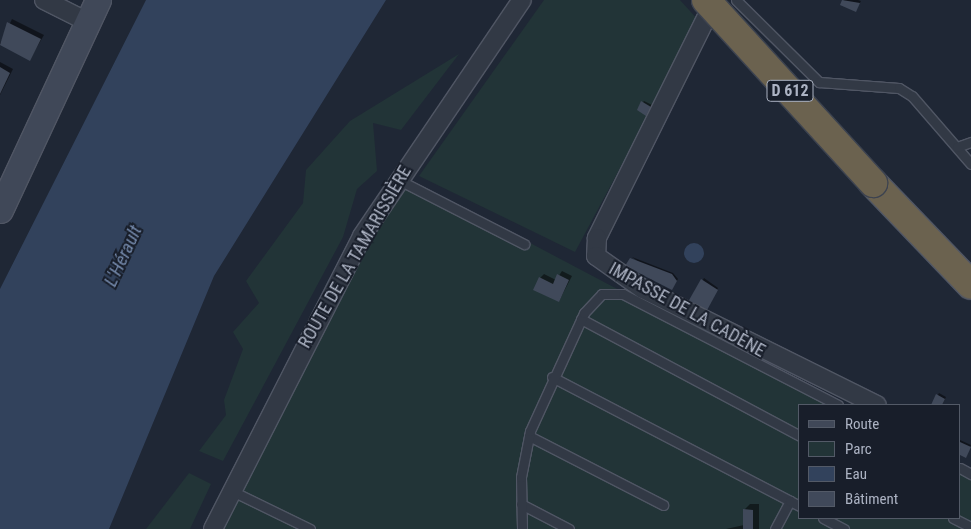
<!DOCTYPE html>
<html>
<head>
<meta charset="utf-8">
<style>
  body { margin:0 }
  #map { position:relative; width:971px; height:529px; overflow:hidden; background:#1f2735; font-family:"Roboto Condensed",sans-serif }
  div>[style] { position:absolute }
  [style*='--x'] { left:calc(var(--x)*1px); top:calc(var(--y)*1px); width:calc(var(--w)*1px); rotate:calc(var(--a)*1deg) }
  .green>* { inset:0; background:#223437 }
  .water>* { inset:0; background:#32425c }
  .round { border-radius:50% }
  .shadow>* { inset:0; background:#0007 }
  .building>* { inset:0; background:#40495a }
  .roads { filter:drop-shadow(1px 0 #505664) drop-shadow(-1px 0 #505664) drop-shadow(0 1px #505664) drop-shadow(0 -1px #505664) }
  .lane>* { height:9px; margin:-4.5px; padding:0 4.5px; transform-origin:4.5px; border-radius:4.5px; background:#323945 }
  .street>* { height:18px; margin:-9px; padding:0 9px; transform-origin:9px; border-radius:9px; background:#323945 }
  .secondary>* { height:25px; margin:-12.5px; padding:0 12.5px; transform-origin:12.5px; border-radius:12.5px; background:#404858 }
  .highway>* { height:28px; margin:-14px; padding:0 14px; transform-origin:14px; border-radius:14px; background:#6b624f }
  .bridges { filter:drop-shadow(1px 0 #3d4350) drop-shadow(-1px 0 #3d4350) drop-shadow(0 1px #3d4350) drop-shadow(0 -1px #3d4350) }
  .highway-bridge>* { height:28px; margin:-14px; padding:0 14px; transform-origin:14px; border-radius:14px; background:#6b624f }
  span { translate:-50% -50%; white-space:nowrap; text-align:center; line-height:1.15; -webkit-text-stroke:4px #181e2a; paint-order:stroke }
  .shield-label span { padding:1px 4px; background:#181e2a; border:1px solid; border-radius:4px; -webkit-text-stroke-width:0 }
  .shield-label { font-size:16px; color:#acb3c3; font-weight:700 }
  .street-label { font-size:18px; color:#acb3c3 }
  .water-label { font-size:19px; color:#7489ab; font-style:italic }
  .legend { position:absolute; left:798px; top:404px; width:162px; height:115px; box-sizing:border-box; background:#181e2a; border:1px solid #535a67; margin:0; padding:6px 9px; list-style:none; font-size:15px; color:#acb3c3 }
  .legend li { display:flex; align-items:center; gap:10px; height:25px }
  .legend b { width:25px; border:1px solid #535a67 }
</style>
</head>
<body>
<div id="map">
  <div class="green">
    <i style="clip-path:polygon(544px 0,680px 0,699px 21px,575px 252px,419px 176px)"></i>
    <i style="clip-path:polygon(459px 54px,401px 130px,373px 123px,377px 171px,357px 189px,343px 237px,223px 461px,199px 451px,226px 415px,224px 400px,243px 349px,233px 332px,259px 303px,246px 281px,303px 203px,306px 170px,350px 121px)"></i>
    <i style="clip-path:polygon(407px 178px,837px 405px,800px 405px,800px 518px,960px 518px,960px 466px,971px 471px,971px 529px,218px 529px,239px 480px)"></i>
    <i style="clip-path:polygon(189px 473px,211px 484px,190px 529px,146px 529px)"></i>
  </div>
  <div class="water">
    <i style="clip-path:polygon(146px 0,386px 0,214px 276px,109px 529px,0 529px,0 289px)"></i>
    <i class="round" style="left:684px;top:243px;width:20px;height:20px"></i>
  </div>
  <div class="shadow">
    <i style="clip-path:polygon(844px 0,858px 0,861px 1px,856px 10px,842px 4px)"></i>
    <i style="clip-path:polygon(12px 19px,44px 35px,30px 59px,0 44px)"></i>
    <i style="clip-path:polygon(0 62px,13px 69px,0 95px)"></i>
    <i style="clip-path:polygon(644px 101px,652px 105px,648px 113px,643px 102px)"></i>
    <i style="clip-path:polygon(632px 257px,673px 273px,678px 279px,673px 287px)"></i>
    <i style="clip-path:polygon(562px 271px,572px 276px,559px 301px,540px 278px,544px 274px,556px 280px)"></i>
    <i style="clip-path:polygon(704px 278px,718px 288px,707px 308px,690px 301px)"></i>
    <i style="clip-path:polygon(939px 393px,946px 397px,942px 405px,932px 405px)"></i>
    <i style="clip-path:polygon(960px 440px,971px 445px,966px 457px,960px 453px)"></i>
    <i style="clip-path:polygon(750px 504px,759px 504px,759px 529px,726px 529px,744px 525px,744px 510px)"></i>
  </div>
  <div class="building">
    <i style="clip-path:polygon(842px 0,860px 3px,856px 12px,840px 5px)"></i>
    <i style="clip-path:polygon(7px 22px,41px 39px,30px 61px,0 45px)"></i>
    <i style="clip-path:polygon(0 67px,10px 73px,0 94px)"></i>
    <i style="clip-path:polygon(641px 101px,651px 107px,646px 116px,637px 110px)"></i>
    <i style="clip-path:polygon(630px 258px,672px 274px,677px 281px,672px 290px,625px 266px)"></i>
    <i style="clip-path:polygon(557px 274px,569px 280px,559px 302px,533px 290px,539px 277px,553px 284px)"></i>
    <i style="clip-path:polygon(701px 279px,718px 290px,706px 312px,688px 302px)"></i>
    <i style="clip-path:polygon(936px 394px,945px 399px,942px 405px,931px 405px)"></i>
    <i style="clip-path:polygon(960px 442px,971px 447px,966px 458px,960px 455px)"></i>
    <i style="clip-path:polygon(743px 509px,753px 510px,753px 529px,743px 529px)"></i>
  </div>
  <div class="roads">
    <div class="lane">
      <i style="--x:736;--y:0;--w:117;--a:44.7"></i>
      <i style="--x:819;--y:82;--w:80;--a:4.3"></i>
      <i style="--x:899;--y:88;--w:15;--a:32"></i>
      <i style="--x:912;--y:96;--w:90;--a:49.1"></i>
      <i style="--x:957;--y:147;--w:15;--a:-20"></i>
      <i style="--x:397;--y:179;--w:143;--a:27.1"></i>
      <i style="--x:581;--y:319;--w:248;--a:28.1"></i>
      <i style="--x:552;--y:377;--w:268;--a:27.5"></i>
      <i style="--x:529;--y:436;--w:151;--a:27.2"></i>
      <i style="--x:960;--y:468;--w:13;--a:29"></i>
      <i style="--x:230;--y:490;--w:89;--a:26"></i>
      <i style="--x:521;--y:504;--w:54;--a:27.5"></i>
      <i style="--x:823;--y:518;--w:24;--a:28"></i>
      <i style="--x:953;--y:518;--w:20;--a:27"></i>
      <i style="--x:522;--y:529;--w:52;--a:-91.1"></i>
      <i style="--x:521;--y:477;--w:47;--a:-78.9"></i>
      <i style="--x:530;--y:431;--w:130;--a:-65.4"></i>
      <i style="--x:584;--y:313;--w:26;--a:-47"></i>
      <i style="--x:602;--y:294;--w:21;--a:0"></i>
      <i style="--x:623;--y:294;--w:242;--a:27.3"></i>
      <i style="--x:775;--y:529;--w:32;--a:-62"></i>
      <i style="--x:790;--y:501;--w:11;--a:27"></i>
    </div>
    <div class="street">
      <i style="--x:44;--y:0;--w:49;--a:26.6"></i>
      <i style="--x:715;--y:0;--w:266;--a:116.4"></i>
      <i style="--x:597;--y:238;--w:18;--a:93"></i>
      <i style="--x:596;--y:256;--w:57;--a:35.1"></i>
      <i style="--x:643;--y:289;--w:261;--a:26.4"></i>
      <i style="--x:213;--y:529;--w:329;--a:-63"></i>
      <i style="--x:362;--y:236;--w:285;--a:-55.9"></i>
    </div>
    <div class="secondary">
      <i style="--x:0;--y:210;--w:232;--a:-65"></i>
    </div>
    <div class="highway">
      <i style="--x:873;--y:183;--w:141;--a:46.1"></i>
    </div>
  </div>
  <div class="bridges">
    <div class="highway-bridge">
      <i style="--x:706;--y:0;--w:248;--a:47.6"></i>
    </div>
  </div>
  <div class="shield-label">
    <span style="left:790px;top:91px">D 612</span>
  </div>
  <div class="street-label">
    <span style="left:355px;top:257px;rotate:-60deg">ROUTE DE LA TAMARISSIÈRE</span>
    <span style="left:687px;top:310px;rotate:29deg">IMPASSE DE LA CADÈNE</span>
  </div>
  <div class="water-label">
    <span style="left:123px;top:256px;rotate:-65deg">L'Hérault</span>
  </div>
  <ul class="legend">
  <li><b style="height:6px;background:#404858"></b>Route</li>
  <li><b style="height:14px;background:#223437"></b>Parc</li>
  <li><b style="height:14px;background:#32425c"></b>Eau</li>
  <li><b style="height:14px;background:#40495a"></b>Bâtiment</li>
  </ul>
</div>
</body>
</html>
